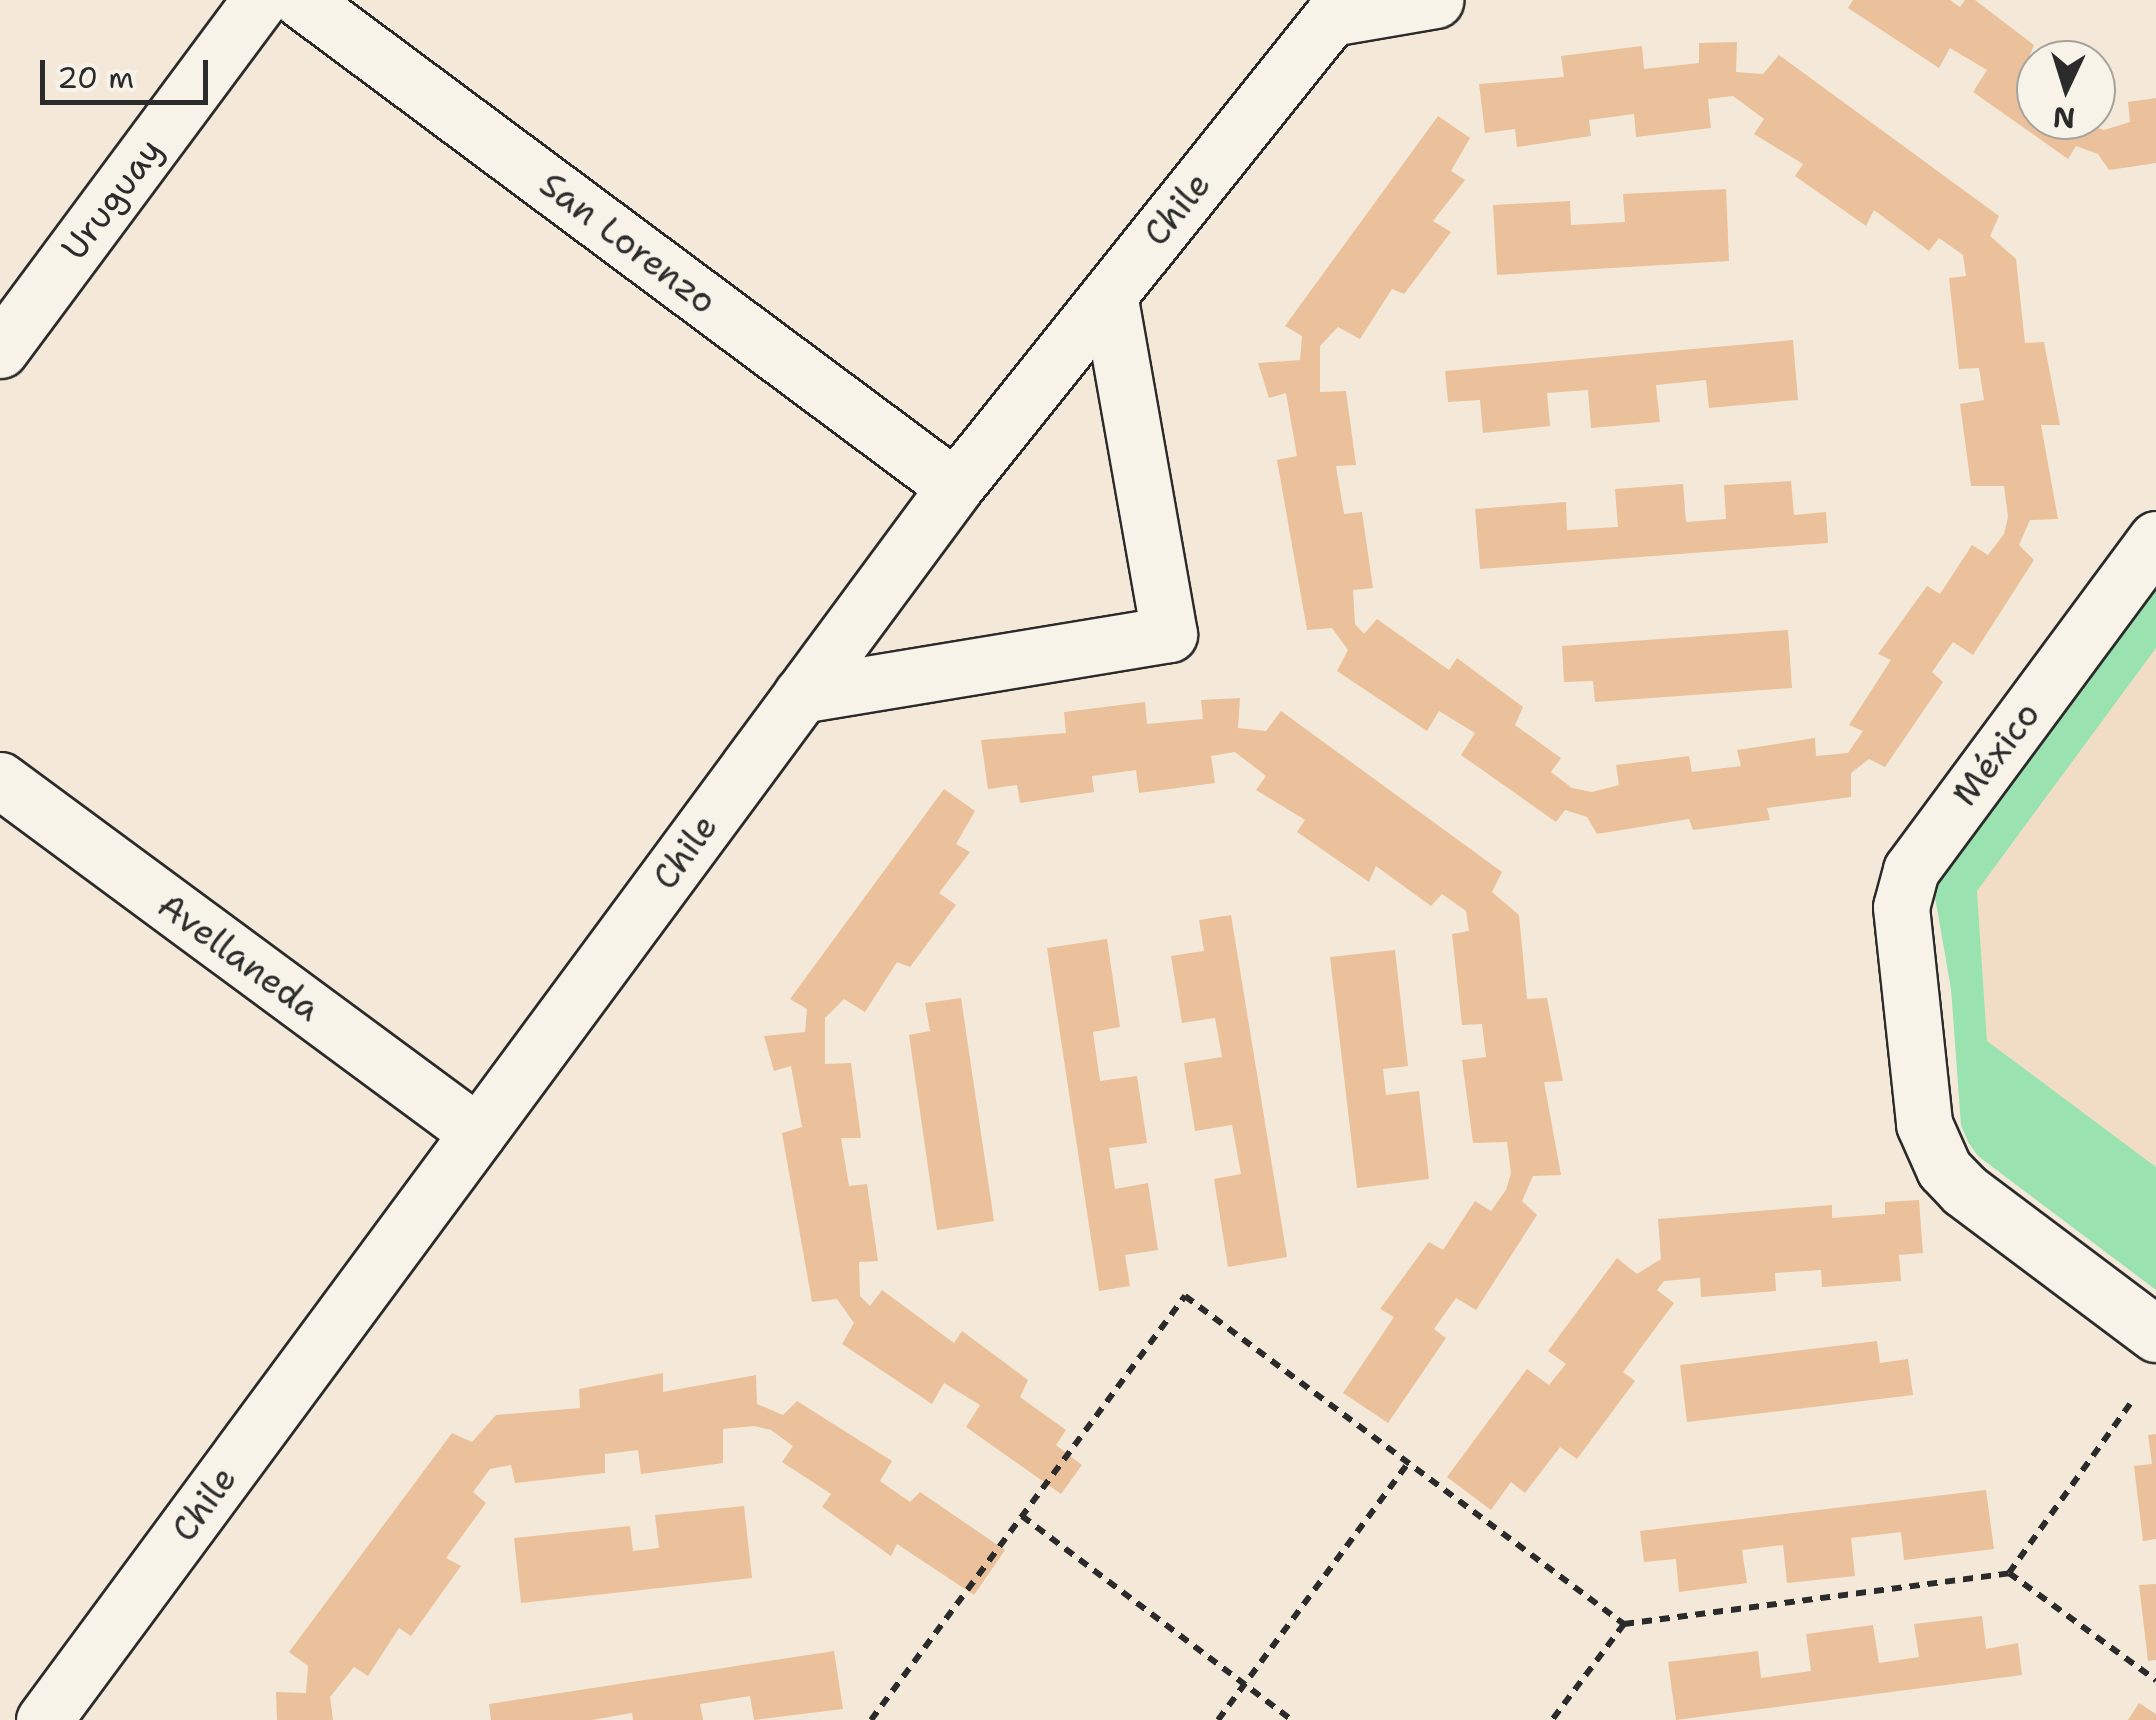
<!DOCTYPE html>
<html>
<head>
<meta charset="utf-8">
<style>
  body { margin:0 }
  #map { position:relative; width:2156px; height:1720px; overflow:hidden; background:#f4e9d8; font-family:"Shantell Sans",sans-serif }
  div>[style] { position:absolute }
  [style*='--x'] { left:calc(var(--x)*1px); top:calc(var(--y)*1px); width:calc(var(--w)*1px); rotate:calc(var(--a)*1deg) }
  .built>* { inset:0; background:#f1ddc5 }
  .green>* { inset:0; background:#9ae2b0 }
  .building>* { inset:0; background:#eac19a }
  .path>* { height:6px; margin-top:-3px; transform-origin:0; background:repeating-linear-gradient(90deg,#2b2b2b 0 10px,transparent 0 18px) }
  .roads { filter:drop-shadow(2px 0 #2b2b2b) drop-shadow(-2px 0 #2b2b2b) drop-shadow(0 2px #2b2b2b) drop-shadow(0 -2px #2b2b2b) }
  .street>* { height:55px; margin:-27.5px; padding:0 27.5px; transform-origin:27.5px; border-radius:27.5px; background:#f7f3e8 }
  span { translate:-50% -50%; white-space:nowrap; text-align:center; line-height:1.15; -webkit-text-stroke:10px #f7f3e8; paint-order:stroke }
  .street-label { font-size:35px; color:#2b2b2b }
  .north { position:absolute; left:2016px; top:40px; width:100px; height:100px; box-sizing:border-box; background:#f7f3e8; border:2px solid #a5a39c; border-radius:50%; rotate:184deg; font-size:28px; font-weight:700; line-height:40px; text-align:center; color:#2b2b2b }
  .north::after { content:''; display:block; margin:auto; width:35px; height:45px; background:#2b2b2b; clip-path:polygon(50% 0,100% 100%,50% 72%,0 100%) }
  .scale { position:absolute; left:40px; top:60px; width:168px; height:45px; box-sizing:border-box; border:5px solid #2b2b2b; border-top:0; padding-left:12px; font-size:30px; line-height:35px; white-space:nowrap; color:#2b2b2b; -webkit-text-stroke:8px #f7f3e8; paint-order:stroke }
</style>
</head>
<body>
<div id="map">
  <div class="built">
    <i style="clip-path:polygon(2156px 648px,2156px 1167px,1987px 1041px,1977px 891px)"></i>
  </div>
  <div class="green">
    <i style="clip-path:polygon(2156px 582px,2156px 648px,1977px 891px,1987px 1041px,2156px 1167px,2156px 1290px,1978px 1156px,1968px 1142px,1961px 1125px,1951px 989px,1935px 897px,1935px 882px)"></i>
  </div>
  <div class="building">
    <i style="clip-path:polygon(1853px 0,1950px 0,1960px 7px,1965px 0,1975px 0,2034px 45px,2027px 62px,2036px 68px,2036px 120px,2076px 120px,2104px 130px,2130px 122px,2128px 102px,2156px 98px,2156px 163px,2109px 170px,2098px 154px,2076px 146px,2068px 159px,1973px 92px,1987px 70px,1950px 48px,1939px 68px,1848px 8px)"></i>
    <i style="clip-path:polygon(1737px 42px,1736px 72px,1763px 74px,1779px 55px,1999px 216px,1990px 236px,2016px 259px,2025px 343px,2044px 342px,2060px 425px,2041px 425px,2058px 519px,2030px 520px,2019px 545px,2034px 560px,1973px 655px,1953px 642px,1932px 672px,1943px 682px,1885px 767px,1869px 759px,1851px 773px,1851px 797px,1767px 808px,1770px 820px,1693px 830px,1689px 819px,1597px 834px,1587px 817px,1565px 810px,1556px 822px,1461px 755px,1475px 733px,1439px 711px,1427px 731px,1337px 671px,1348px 650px,1332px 628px,1307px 630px,1277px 460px,1297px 456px,1286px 393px,1269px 398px,1258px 363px,1300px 360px,1302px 336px,1285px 326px,1438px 116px,1470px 138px,1451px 171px,1465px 180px,1433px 221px,1451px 232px,1404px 294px,1392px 289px,1360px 339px,1338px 327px,1320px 346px,1320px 392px,1346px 391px,1356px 465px,1336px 466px,1344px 514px,1362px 512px,1373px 588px,1353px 590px,1355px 624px,1364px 634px,1377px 619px,1449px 670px,1457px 658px,1523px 707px,1515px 725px,1561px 758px,1551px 772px,1572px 788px,1592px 792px,1619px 785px,1616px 765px,1689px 756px,1692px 772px,1741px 766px,1737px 750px,1815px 738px,1816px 756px,1848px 753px,1863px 731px,1849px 725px,1891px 660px,1878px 654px,1927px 586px,1940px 594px,1972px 545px,1988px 555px,2004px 534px,2008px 517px,2004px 486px,1971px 486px,1960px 404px,1984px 400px,1979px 368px,1959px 369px,1949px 278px,1966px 276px,1963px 255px,1939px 238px,1929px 251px,1874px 210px,1866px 226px,1795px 176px,1803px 164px,1754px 134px,1764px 119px,1733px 96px,1708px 99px,1711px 128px,1636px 137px,1634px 114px,1589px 120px,1591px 136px,1517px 147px,1515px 129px,1485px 133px,1479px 84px,1564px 77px,1561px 56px,1642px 46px,1644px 69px,1699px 63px,1699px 43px)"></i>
    <i style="clip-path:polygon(1726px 189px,1729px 261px,1497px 275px,1493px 205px,1570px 201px,1571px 225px,1625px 222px,1623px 194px)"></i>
    <i style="clip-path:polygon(1793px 340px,1798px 400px,1709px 408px,1706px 380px,1656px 385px,1660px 422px,1591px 428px,1588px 390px,1547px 393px,1550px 426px,1483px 433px,1480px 400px,1448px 402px,1445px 371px)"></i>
    <i style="clip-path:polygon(1791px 481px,1794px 515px,1826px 512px,1828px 543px,1480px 569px,1475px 509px,1566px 502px,1567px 530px,1618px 527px,1615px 489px,1683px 484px,1686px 522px,1726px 519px,1724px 485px)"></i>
    <i style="clip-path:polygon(1788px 630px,1792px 688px,1595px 702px,1593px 681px,1564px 682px,1562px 646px)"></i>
    <i style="clip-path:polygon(1240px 698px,1238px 728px,1266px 731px,1281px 711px,1502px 872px,1492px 892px,1519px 915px,1527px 999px,1547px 998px,1563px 1081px,1544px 1082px,1561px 1175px,1533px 1176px,1522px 1201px,1537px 1215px,1476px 1310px,1456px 1298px,1434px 1329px,1446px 1338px,1388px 1423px,1343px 1393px,1394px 1317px,1380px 1309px,1429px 1242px,1443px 1250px,1475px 1201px,1491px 1211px,1506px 1190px,1511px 1173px,1507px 1142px,1473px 1143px,1462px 1060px,1486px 1057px,1482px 1024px,1462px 1025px,1452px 934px,1469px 931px,1466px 911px,1442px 894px,1431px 906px,1376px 866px,1369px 882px,1297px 832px,1305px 820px,1256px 790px,1266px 776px,1235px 752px,1211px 756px,1215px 783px,1139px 793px,1136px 770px,1092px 776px,1094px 792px,1020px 803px,1017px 785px,988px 789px,981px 740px,1066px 733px,1064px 712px,1145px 702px,1147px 724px,1203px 719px,1201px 700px)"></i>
    <i style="clip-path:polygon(944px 789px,975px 811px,956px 844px,970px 852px,939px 893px,956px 905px,910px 967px,897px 962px,865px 1012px,844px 999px,825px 1018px,825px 1064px,851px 1063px,861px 1138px,841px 1138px,849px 1186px,867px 1184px,878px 1261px,859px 1262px,860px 1296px,870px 1306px,882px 1290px,954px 1343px,962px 1331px,1028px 1380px,1020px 1397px,1066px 1430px,1056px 1445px,1082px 1465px,1061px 1494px,966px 1427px,980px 1405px,944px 1383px,932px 1404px,842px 1344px,854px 1323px,837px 1299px,812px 1302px,782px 1133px,802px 1127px,791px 1066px,774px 1071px,764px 1036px,805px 1032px,807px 1009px,790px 999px)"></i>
    <i style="clip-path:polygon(1231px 915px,1287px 1257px,1228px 1267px,1214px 1179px,1241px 1174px,1232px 1125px,1195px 1131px,1184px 1063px,1222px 1057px,1215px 1018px,1182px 1023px,1171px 956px,1204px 951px,1199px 920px)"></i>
    <i style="clip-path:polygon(1107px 939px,1120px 1027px,1093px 1032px,1100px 1081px,1137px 1076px,1147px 1143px,1109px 1148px,1115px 1189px,1148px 1183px,1158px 1250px,1125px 1255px,1130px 1286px,1099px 1291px,1047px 948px)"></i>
    <i style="clip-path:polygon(1395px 950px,1408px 1066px,1383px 1069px,1386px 1095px,1419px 1091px,1429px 1179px,1357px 1188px,1330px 957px)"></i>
    <i style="clip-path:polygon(961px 998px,994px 1221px,937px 1230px,909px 1035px,930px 1031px,925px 1003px)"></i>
    <i style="clip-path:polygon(1919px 1200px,1923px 1253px,1899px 1255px,1901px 1281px,1822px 1287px,1821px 1270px,1775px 1273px,1776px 1291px,1701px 1297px,1700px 1278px,1664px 1281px,1657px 1290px,1674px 1303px,1623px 1372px,1635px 1381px,1577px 1459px,1560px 1447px,1525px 1493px,1511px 1482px,1491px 1510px,1447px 1477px,1527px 1369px,1549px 1385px,1566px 1364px,1548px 1351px,1617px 1258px,1637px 1274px,1661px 1259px,1658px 1219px,1832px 1205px,1832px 1218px,1885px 1214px,1885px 1202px)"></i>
    <i style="clip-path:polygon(1877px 1341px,1880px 1363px,1908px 1359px,1913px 1395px,1687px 1422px,1680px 1365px)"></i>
    <i style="clip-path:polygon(663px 1373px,663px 1392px,756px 1375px,757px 1404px,783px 1415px,797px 1401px,892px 1461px,880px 1481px,910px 1502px,920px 1492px,1005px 1550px,974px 1595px,897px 1544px,891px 1556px,822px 1507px,831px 1494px,782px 1462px,793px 1446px,771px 1430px,754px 1426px,723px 1429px,723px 1463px,641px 1474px,638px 1450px,605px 1454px,605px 1473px,515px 1483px,511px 1465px,490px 1469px,473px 1492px,486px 1503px,446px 1558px,461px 1566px,411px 1636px,399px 1628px,368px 1676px,354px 1667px,330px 1697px,333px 1720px,277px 1720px,276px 1692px,306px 1693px,308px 1666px,289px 1652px,452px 1433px,472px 1442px,496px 1415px,580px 1408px,579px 1389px)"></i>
    <i style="clip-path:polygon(2156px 1434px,2156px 1539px,2143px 1541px,2134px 1466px,2152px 1464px,2148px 1435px)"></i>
    <i style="clip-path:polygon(1986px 1490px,1994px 1549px,1904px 1560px,1901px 1532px,1851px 1538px,1855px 1576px,1787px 1583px,1783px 1545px,1742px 1550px,1747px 1583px,1679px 1592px,1676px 1559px,1644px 1562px,1640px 1531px)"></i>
    <i style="clip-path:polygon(744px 1506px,752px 1578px,521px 1603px,514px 1538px,630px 1526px,633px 1551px,659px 1548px,655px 1515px)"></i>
    <i style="clip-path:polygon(2156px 1584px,2156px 1660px,2148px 1661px,2139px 1585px)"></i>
    <i style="clip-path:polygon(1982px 1616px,1986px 1649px,2018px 1643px,2022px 1675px,1676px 1720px,1668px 1662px,1758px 1651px,1761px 1678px,1811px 1671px,1806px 1634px,1873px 1625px,1879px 1663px,1919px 1657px,1914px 1624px)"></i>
    <i style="clip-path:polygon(834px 1651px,843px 1709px,754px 1720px,750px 1696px,700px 1704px,703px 1720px,633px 1720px,632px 1713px,592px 1720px,491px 1720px,489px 1704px)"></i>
    <i style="clip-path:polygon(2139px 1703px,2156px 1714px,2156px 1720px,2128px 1720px)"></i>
  </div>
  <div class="path">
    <i style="--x:1022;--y:1516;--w:338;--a:37.1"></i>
    <i style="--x:2009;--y:1573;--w:182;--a:36.1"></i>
    <i style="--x:1624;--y:1624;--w:388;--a:-7.5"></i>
    <i style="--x:2009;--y:1573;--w:208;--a:-54.4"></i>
    <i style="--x:871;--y:1720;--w:528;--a:-53.48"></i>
    <i style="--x:1185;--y:1296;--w:548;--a:36.77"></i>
    <i style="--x:1624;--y:1624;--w:120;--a:126.9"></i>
    <i style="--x:1218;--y:1720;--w:320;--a:-53.5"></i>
  </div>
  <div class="roads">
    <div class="street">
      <i style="--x:301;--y:0;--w:815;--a:36.67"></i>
      <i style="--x:1331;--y:18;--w:106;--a:-9.8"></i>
      <i style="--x:0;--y:350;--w:436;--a:-53.4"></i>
      <i style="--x:2156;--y:539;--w:412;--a:126.5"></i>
      <i style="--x:1911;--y:870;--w:38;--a:105"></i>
      <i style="--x:1901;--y:907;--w:218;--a:83.9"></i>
      <i style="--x:1924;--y:1124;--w:49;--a:66"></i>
      <i style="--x:1944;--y:1169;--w:29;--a:46"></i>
      <i style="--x:1964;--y:1190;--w:240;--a:36.9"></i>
      <i style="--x:801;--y:695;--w:373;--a:-9.4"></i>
      <i style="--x:1169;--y:634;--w:344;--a:-100"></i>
      <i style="--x:0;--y:780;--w:594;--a:36.45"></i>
      <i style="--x:44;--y:1720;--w:1533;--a:-53.54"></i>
      <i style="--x:955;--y:487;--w:624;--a:-51.31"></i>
    </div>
  </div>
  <div class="street-label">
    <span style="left:112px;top:199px;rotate:-53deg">Uruguay</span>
    <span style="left:1177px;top:209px;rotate:-51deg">Chile</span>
    <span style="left:628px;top:243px;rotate:37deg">San Lorenzo</span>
    <span style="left:1996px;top:754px;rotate:-53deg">México</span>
    <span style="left:685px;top:852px;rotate:-54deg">Chile</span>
    <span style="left:239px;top:957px;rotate:36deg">Avellaneda</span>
    <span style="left:204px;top:1504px;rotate:-54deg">Chile</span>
  </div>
  <div class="north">N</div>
  <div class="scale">20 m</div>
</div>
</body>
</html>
